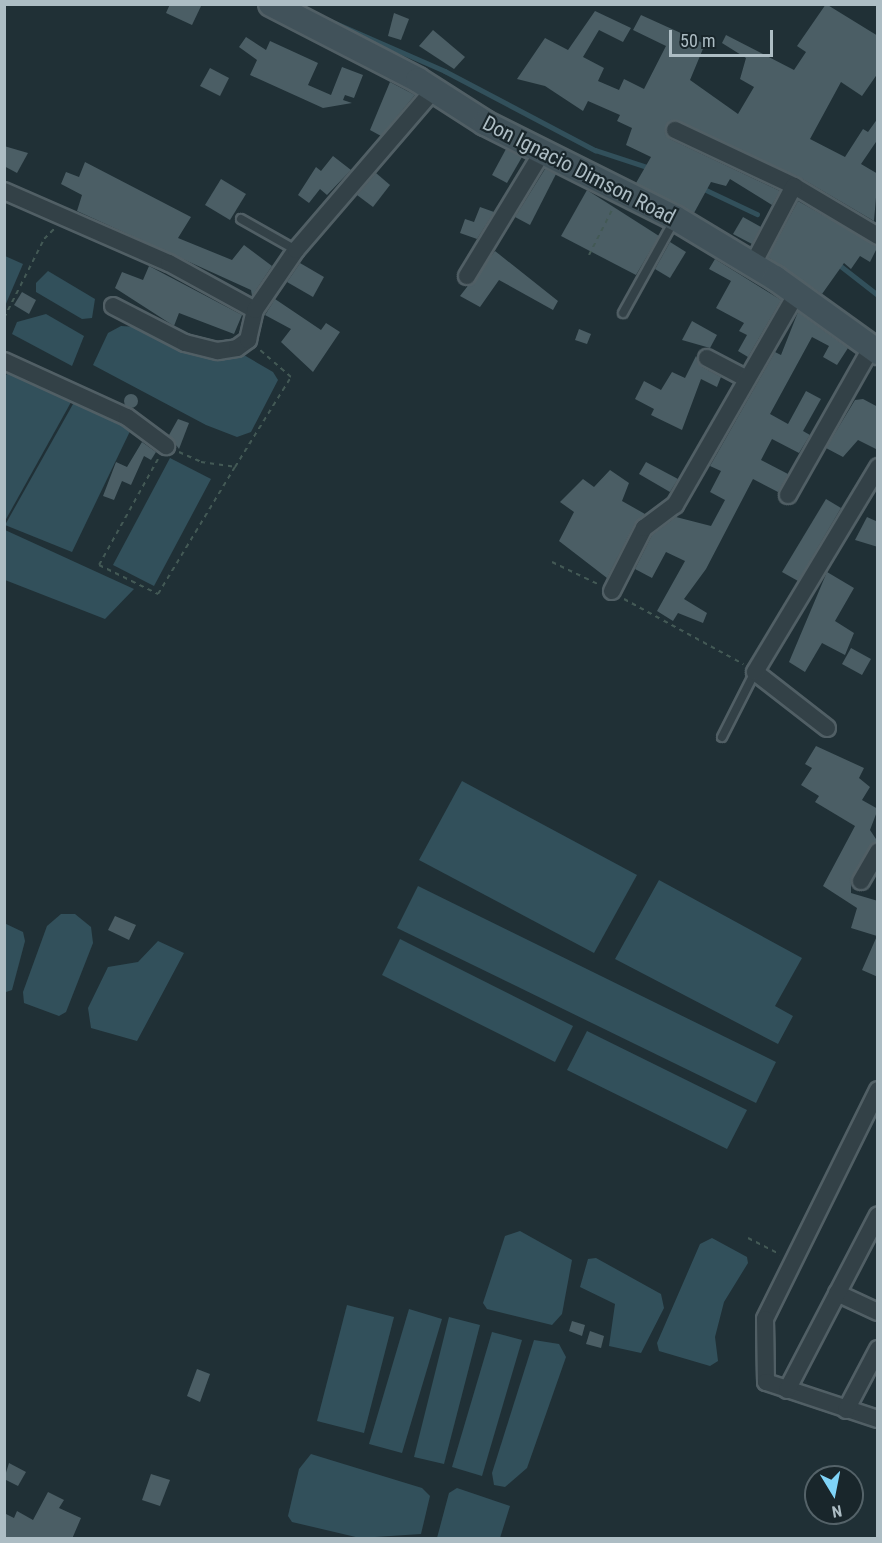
<!DOCTYPE html>
<html>
<head>
<meta charset="utf-8">
<style>
  body { margin:0 }
  #map { position:relative; width:882px; height:1543px; overflow:hidden; background:#203036; font-family:"Roboto Condensed",sans-serif }
  div>[style] { position:absolute }
  [style*='--x'] { left:calc(var(--x)*1px); top:calc(var(--y)*1px); width:calc(var(--w)*1px); rotate:calc(var(--a)*1deg) }
  .water>* { inset:0; background:#32505b }
  .stream>* { height:4.5px; margin:-2.25px; padding:0 2.25px; transform-origin:2.25px; border-radius:2.25px; background:#32505b }
  .building>* { inset:0; background:#4b5e65 }
  .round { border-radius:50% }
  .path>* { height:2px; margin-top:-1px; transform-origin:0; background:repeating-linear-gradient(90deg,#435955 0 4.5px,transparent 0 9px) }
  .roads { filter:drop-shadow(2px 0 #515f65) drop-shadow(-2px 0 #515f65) drop-shadow(0 2px #515f65) drop-shadow(0 -2px #515f65) }
  .lane>* { height:8px; margin:-4px; padding:0 4px; transform-origin:4px; border-radius:4px; background:#334147 }
  .street>* { height:16px; margin:-8px; padding:0 8px; transform-origin:8px; border-radius:8px; background:#334147 }
  .secondary>* { height:24px; margin:-12px; padding:0 12px; transform-origin:12px; border-radius:12px; background:#41525a }
  span { translate:-50% -50%; white-space:nowrap; text-align:center; line-height:1.15; -webkit-text-stroke:4.5px #19262b; paint-order:stroke }
  .street-label { font-size:21px; color:#adbdc4 }
  .frame { position:absolute; inset:0; border:6px solid #adbdc4; pointer-events:none }
  .north { position:absolute; left:804px; top:1465px; width:60px; height:60px; box-sizing:border-box; background:#19262b; border:2px solid #546268; border-radius:50%; rotate:170deg; font-size:16px; font-weight:700; line-height:24px; text-align:center; color:#adbdc4 }
  .north::after { content:''; display:block; margin:auto; width:21px; height:27px; background:#7fd3f7; clip-path:polygon(50% 0,100% 100%,50% 72%,0 100%) }
  .scale { position:absolute; left:669px; top:30px; width:104px; height:27px; box-sizing:border-box; border:3px solid #adbdc4; border-top:0; padding-left:8px; font-size:18px; line-height:21px; white-space:nowrap; color:#adbdc4; -webkit-text-stroke:4px #19262b; paint-order:stroke }
</style>
</head>
<body>
<div id="map">
  <div class="water">
    <i style="clip-path:polygon(5px 256px,23px 264px,5px 306px)"></i>
    <i style="clip-path:polygon(48px 271px,95px 299px,92px 318px,82px 319px,36px 292px,36px 283px)"></i>
    <i style="clip-path:polygon(46px 314px,84px 336px,72px 366px,12px 334px,17px 322px)"></i>
    <i style="clip-path:polygon(121px 326px,138px 327px,198px 356px,237px 351px,273px 372px,278px 380px,251px 432px,237px 437px,206px 425px,93px 365px,108px 333px)"></i>
    <i style="clip-path:polygon(9px 371px,75px 395px,5px 521px,4px 378px)"></i>
    <i style="clip-path:polygon(77px 397px,132px 427px,72px 552px,5px 525px)"></i>
    <i style="clip-path:polygon(170px 458px,211px 479px,154px 586px,113px 565px)"></i>
    <i style="clip-path:polygon(4px 530px,5px 530px,134px 589px,105px 619px,5px 580px)"></i>
    <i style="clip-path:polygon(462px 781px,637px 875px,594px 953px,419px 860px)"></i>
    <i style="clip-path:polygon(659px 880px,802px 958px,775px 1006px,793px 1016px,778px 1044px,615px 959px)"></i>
    <i style="clip-path:polygon(418px 886px,776px 1062px,756px 1103px,397px 928px)"></i>
    <i style="clip-path:polygon(61px 914px,75px 914px,91px 927px,93px 943px,66px 1012px,59px 1016px,24px 1003px,23px 992px,47px 926px)"></i>
    <i style="clip-path:polygon(4px 923px,23px 932px,25px 941px,12px 990px,6px 992px)"></i>
    <i style="clip-path:polygon(400px 939px,573px 1026px,555px 1062px,382px 975px)"></i>
    <i style="clip-path:polygon(158px 941px,184px 953px,137px 1041px,91px 1028px,88px 1008px,108px 967px,138px 962px)"></i>
    <i style="clip-path:polygon(587px 1031px,747px 1110px,727px 1149px,567px 1070px)"></i>
    <i style="clip-path:polygon(520px 1231px,572px 1260px,562px 1314px,552px 1325px,487px 1309px,483px 1303px,505px 1236px)"></i>
    <i style="clip-path:polygon(712px 1238px,747px 1257px,748px 1263px,724px 1302px,715px 1337px,718px 1361px,710px 1366px,659px 1351px,657px 1343px,700px 1244px)"></i>
    <i style="clip-path:polygon(596px 1258px,661px 1294px,664px 1308px,641px 1353px,609px 1346px,615px 1304px,580px 1287px,588px 1259px)"></i>
    <i style="clip-path:polygon(347px 1305px,394px 1317px,364px 1433px,317px 1421px)"></i>
    <i style="clip-path:polygon(409px 1309px,442px 1319px,402px 1453px,369px 1444px)"></i>
    <i style="clip-path:polygon(449px 1317px,480px 1325px,444px 1464px,414px 1457px)"></i>
    <i style="clip-path:polygon(492px 1332px,522px 1340px,482px 1476px,452px 1467px)"></i>
    <i style="clip-path:polygon(534px 1340px,559px 1344px,566px 1357px,527px 1468px,505px 1487px,494px 1485px,492px 1473px)"></i>
    <i style="clip-path:polygon(311px 1454px,422px 1488px,430px 1496px,421px 1534px,360px 1538px,292px 1522px,288px 1516px,299px 1469px)"></i>
    <i style="clip-path:polygon(457px 1488px,510px 1506px,500px 1538px,437px 1538px,449px 1493px)"></i>
  </div>
  <div class="stream">
    <i style="--x:317;--y:15;--w:140;--a:23.6"></i>
    <i style="--x:445;--y:71;--w:170;--a:27.8"></i>
    <i style="--x:595;--y:150;--w:58;--a:18.1"></i>
    <i style="--x:702;--y:188;--w:61;--a:25.3"></i>
    <i style="--x:837;--y:263;--w:52;--a:38"></i>
  </div>
  <div class="building">
    <i style="clip-path:polygon(170px 4px,202px 4px,192px 25px,166px 13px)"></i>
    <i style="clip-path:polygon(826px 4px,878px 36px,878px 73px,862px 96px,841px 82px,810px 139px,845px 157px,863px 129px,868px 132px,878px 118px,878px 139px,861px 164px,878px 174px,874px 221px,799px 177px,674px 120px,665px 130px,670px 139px,780px 191px,772px 205px,730px 179px,726px 186px,711px 182px,694px 213px,636px 183px,651px 157px,626px 145px,632px 128px,617px 121px,620px 115px,588px 101px,583px 111px,545px 86px,517px 79px,545px 38px,568px 50px,595px 11px,631px 28px,623px 42px,599px 30px,583px 57px,604px 68px,598px 81px,619px 90px,624px 79px,644px 89px,666px 46px,633px 30px,641px 15px,705px 44px,690px 80px,738px 114px,754px 87px,740px 79px,746px 58px,722px 43px,726px 35px,794px 70px,806px 52px,797px 46px)"></i>
    <i style="clip-path:polygon(394px 13px,409px 19px,401px 40px,388px 36px)"></i>
    <i style="clip-path:polygon(433px 30px,465px 57px,454px 69px,419px 46px)"></i>
    <i style="clip-path:polygon(246px 37px,266px 50px,270px 41px,318px 63px,308px 85px,331px 95px,342px 67px,363px 75px,354px 98px,345px 95px,343px 100px,352px 103px,323px 108px,250px 75px,257px 60px,239px 47px)"></i>
    <i style="clip-path:polygon(210px 68px,229px 78px,220px 96px,200px 86px)"></i>
    <i style="clip-path:polygon(390px 82px,415px 95px,381px 136px,370px 130px)"></i>
    <i style="clip-path:polygon(4px 146px,28px 153px,17px 173px,4px 166px)"></i>
    <i style="clip-path:polygon(506px 149px,522px 157px,507px 183px,492px 175px)"></i>
    <i style="clip-path:polygon(333px 156px,351px 170px,327px 195px,320px 189px,309px 203px,298px 195px,316px 167px,321px 171px)"></i>
    <i style="clip-path:polygon(85px 162px,191px 217px,178px 238px,232px 260px,244px 245px,272px 266px,252px 296px,251px 290px,77px 211px,82px 195px,61px 184px,66px 172px,79px 177px)"></i>
    <i style="clip-path:polygon(545px 169px,556px 174px,530px 225px,515px 217px)"></i>
    <i style="clip-path:polygon(376px 173px,390px 185px,373px 207px,357px 195px)"></i>
    <i style="clip-path:polygon(221px 179px,246px 194px,230px 220px,205px 205px)"></i>
    <i style="clip-path:polygon(587px 190px,659px 236px,636px 275px,561px 236px)"></i>
    <i style="clip-path:polygon(798px 201px,878px 246px,870px 262px,860px 256px,851px 269px,844px 263px,822px 294px,768px 257px)"></i>
    <i style="clip-path:polygon(480px 207px,494px 212px,477px 239px,460px 233px,465px 219px,474px 222px)"></i>
    <i style="clip-path:polygon(743px 217px,761px 227px,752px 244px,733px 234px)"></i>
    <i style="clip-path:polygon(670px 242px,686px 252px,670px 278px,655px 269px)"></i>
    <i style="clip-path:polygon(495px 251px,558px 301px,553px 310px,499px 280px,480px 307px,460px 296px)"></i>
    <i style="clip-path:polygon(715px 259px,781px 300px,748px 357px,738px 351px,747px 335px,739px 331px,744px 323px,716px 308px,731px 281px,709px 269px)"></i>
    <i style="clip-path:polygon(300px 263px,324px 277px,313px 297px,287px 282px)"></i>
    <i style="clip-path:polygon(149px 266px,242px 315px,234px 334px,179px 313px,174px 326px,115px 288px,122px 272px,143px 280px)"></i>
    <i style="clip-path:polygon(22px 292px,36px 300px,29px 314px,14px 305px)"></i>
    <i style="clip-path:polygon(275px 299px,321px 330px,326px 323px,340px 332px,313px 372px,281px 342px,291px 329px,265px 315px)"></i>
    <i style="clip-path:polygon(798px 312px,848px 348px,837px 365px,823px 357px,829px 346px,812px 337px,770px 414px,788px 424px,806px 391px,821px 399px,803px 431px,810px 435px,799px 453px,772px 439px,761px 460px,788px 474px,778px 492px,753px 479px,706px 569px,684px 599px,707px 613px,703px 623px,678px 613px,673px 621px,657px 611px,685px 561px,666px 552px,652px 578px,635px 569px,652px 535px,676px 517px,711px 526px,725px 500px,710px 492px,721px 471px,710px 466px,775px 352px,781px 355px)"></i>
    <i style="clip-path:polygon(692px 321px,717px 335px,710px 348px,682px 340px)"></i>
    <i style="clip-path:polygon(579px 329px,591px 334px,587px 344px,575px 340px)"></i>
    <i style="clip-path:polygon(696px 356px,702px 367px,721px 377px,717px 387px,701px 379px,682px 430px,651px 415px,654px 409px,635px 399px,644px 381px,661px 390px,672px 372px,685px 378px)"></i>
    <i class="round" style="left:124px;top:394px;width:14px;height:14px"></i>
    <i style="clip-path:polygon(863px 399px,878px 407px,878px 450px,858px 440px,843px 457px,826px 448px,855px 400px)"></i>
    <i style="clip-path:polygon(178px 419px,189px 423px,179px 449px,169px 435px)"></i>
    <i style="clip-path:polygon(142px 442px,156px 452px,151px 460px,144px 456px,131px 485px,122px 481px,114px 500px,103px 496px,116px 462px,127px 467px)"></i>
    <i style="clip-path:polygon(646px 462px,678px 479px,670px 492px,639px 474px)"></i>
    <i style="clip-path:polygon(610px 470px,629px 483px,622px 501px,645px 514px,635px 523px,607px 578px,559px 541px,574px 512px,560px 502px,583px 479px,594px 487px)"></i>
    <i style="clip-path:polygon(826px 499px,841px 508px,798px 581px,782px 572px)"></i>
    <i style="clip-path:polygon(867px 517px,878px 522px,878px 547px,855px 540px)"></i>
    <i style="clip-path:polygon(827px 572px,854px 588px,835px 621px,854px 633px,845px 655px,822px 643px,805px 672px,789px 662px)"></i>
    <i style="clip-path:polygon(851px 648px,871px 659px,862px 675px,842px 664px)"></i>
    <i style="clip-path:polygon(816px 746px,864px 768px,859px 778px,870px 787px,862px 800px,878px 809px,870px 830px,878px 842px,851px 880px,851px 893px,878px 901px,878px 977px,862px 970px,877px 936px,851px 928px,857px 908px,823px 886px,855px 826px,815px 802px,819px 796px,801px 785px,812px 768px,805px 764px)"></i>
    <i style="clip-path:polygon(115px 916px,136px 925px,129px 940px,108px 930px)"></i>
    <i style="clip-path:polygon(572px 1321px,585px 1325px,582px 1336px,569px 1331px)"></i>
    <i style="clip-path:polygon(590px 1331px,604px 1336px,601px 1348px,586px 1344px)"></i>
    <i style="clip-path:polygon(197px 1369px,210px 1374px,200px 1402px,187px 1396px)"></i>
    <i style="clip-path:polygon(9px 1463px,26px 1472px,18px 1486px,4px 1479px)"></i>
    <i style="clip-path:polygon(151px 1474px,170px 1480px,160px 1506px,142px 1500px)"></i>
    <i style="clip-path:polygon(48px 1492px,64px 1500px,59px 1508px,81px 1518px,72px 1539px,4px 1539px,4px 1513px,14px 1518px,17px 1511px,33px 1520px)"></i>
  </div>
  <div class="path">
    <i style="--x:589;--y:255;--w:53;--a:-62.9"></i>
    <i style="--x:4;--y:318;--w:89;--a:-63.1"></i>
    <i style="--x:44;--y:239;--w:16;--a:-45"></i>
    <i style="--x:179;--y:452;--w:24;--a:24"></i>
    <i style="--x:201;--y:462;--w:34;--a:8"></i>
    <i style="--x:235;--y:467;--w:106;--a:-58.1"></i>
    <i style="--x:291;--y:377;--w:43;--a:-138.8"></i>
    <i style="--x:158;--y:459;--w:121;--a:119.1"></i>
    <i style="--x:99;--y:565;--w:66;--a:26.2"></i>
    <i style="--x:158;--y:594;--w:149;--a:-58.8"></i>
    <i style="--x:552;--y:562;--w:51;--a:25.6"></i>
    <i style="--x:624;--y:599;--w:136;--a:28.6"></i>
    <i style="--x:748;--y:1238;--w:36;--a:27"></i>
  </div>
  <div class="roads">
    <div class="lane">
      <i style="--x:241;--y:219;--w:63;--a:29.4"></i>
      <i style="--x:623;--y:313;--w:105;--a:-61"></i>
      <i style="--x:722;--y:737;--w:73;--a:-63.1"></i>
    </div>
    <div class="street">
      <i style="--x:675;--y:130;--w:132;--a:25.2"></i>
      <i style="--x:794;--y:186;--w:98;--a:30.8"></i>
      <i style="--x:4;--y:191;--w:180;--a:23.6"></i>
      <i style="--x:169;--y:263;--w:98;--a:28.7"></i>
      <i style="--x:753;--y:264;--w:88;--a:-62.3"></i>
      <i style="--x:467;--y:276;--w:146;--a:-58.7"></i>
      <i style="--x:113;--y:306;--w:81;--a:27.2"></i>
      <i style="--x:185;--y:343;--w:34;--a:14"></i>
      <i style="--x:218;--y:351;--w:19;--a:-9"></i>
      <i style="--x:237;--y:348;--w:14;--a:-36"></i>
      <i style="--x:248;--y:340;--w:31;--a:-77"></i>
      <i style="--x:255;--y:310;--w:73;--a:-55.7"></i>
      <i style="--x:296;--y:250;--w:208;--a:-49.3"></i>
      <i style="--x:707;--y:358;--w:45;--a:27.7"></i>
      <i style="--x:4;--y:361;--w:135;--a:24.5"></i>
      <i style="--x:127;--y:417;--w:49;--a:36.6"></i>
      <i style="--x:788;--y:495;--w:169;--a:-60.5"></i>
      <i style="--x:612;--y:591;--w:71;--a:-63.1"></i>
      <i style="--x:644;--y:528;--w:39;--a:-37"></i>
      <i style="--x:675;--y:505;--w:245;--a:-60.1"></i>
      <i style="--x:827;--y:728;--w:91;--a:-142.1"></i>
      <i style="--x:755;--y:672;--w:239;--a:-59"></i>
      <i style="--x:861;--y:881;--w:34;--a:-60"></i>
      <i style="--x:878;--y:1090;--w:255;--a:116.3"></i>
      <i style="--x:765;--y:1319;--w:63;--a:89.1"></i>
      <i style="--x:766;--y:1382;--w:118;--a:18.3"></i>
      <i style="--x:837;--y:1293;--w:45;--a:24.9"></i>
      <i style="--x:787;--y:1390;--w:197;--a:-62.5"></i>
      <i style="--x:846;--y:1410;--w:69;--a:-62.3"></i>
    </div>
    <div class="secondary">
      <i style="--x:271;--y:4;--w:165;--a:27.3"></i>
      <i style="--x:418;--y:80;--w:80;--a:32.7"></i>
      <i style="--x:485;--y:123;--w:212;--a:26.6"></i>
      <i style="--x:675;--y:218;--w:117;--a:31"></i>
      <i style="--x:775;--y:278;--w:127;--a:35.7"></i>
    </div>
  </div>
  <div class="street-label">
    <span style="left:579px;top:170px;rotate:27deg">Don Ignacio Dimson Road</span>
  </div>
  <div class="frame"></div>
  <div class="north">N</div>
  <div class="scale">50 m</div>
</div>
</body>
</html>
